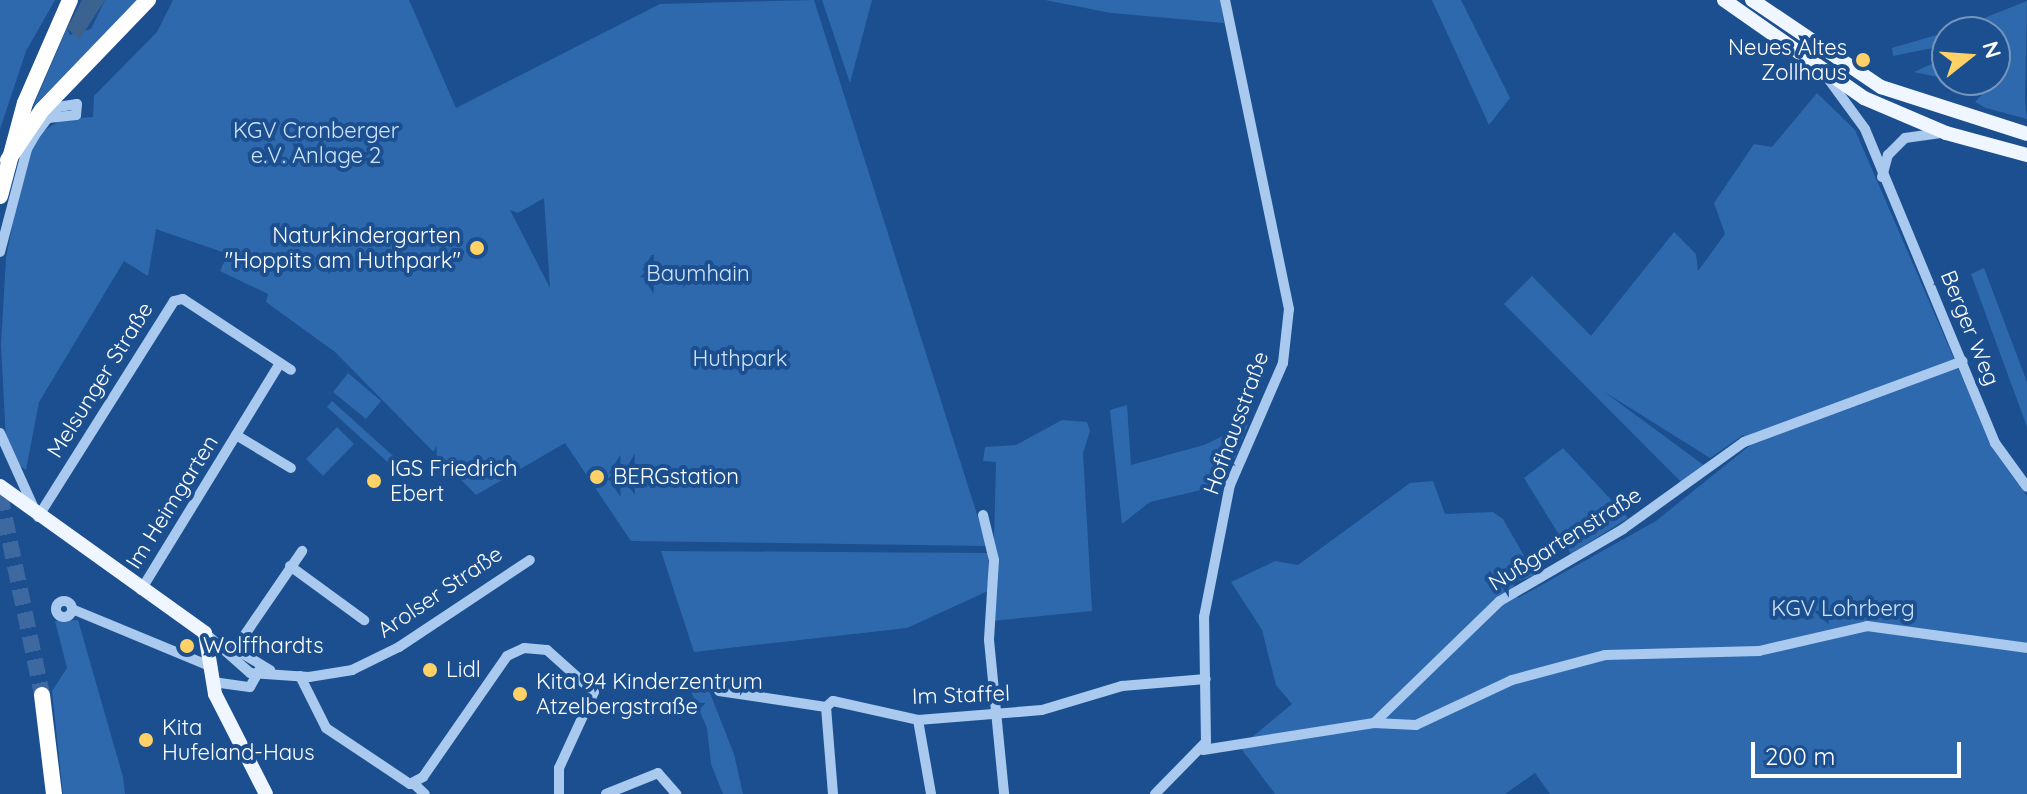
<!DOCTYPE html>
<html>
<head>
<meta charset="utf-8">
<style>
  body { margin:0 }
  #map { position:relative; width:2027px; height:794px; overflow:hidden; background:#1b4f8f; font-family:Quicksand,sans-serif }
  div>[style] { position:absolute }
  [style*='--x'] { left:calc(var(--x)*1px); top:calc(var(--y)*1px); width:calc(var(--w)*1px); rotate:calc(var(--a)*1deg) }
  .green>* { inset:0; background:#2e69ad }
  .water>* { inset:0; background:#3c6290 }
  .highway-tunnel>* { height:16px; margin-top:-8px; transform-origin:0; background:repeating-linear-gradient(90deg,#3d69a0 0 16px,transparent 0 24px) }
  .minor>* { height:10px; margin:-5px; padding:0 5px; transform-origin:5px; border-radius:5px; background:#a9c9ee }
  .minor>.ring { margin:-5px; padding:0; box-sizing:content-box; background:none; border:10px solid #a9c9ee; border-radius:50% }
  .major>* { height:14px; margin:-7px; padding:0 7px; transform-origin:7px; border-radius:7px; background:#f0f6ff }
  .highway>* { height:16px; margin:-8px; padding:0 8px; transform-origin:8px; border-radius:8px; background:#fff }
  .dots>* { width:22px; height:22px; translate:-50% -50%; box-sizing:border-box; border:4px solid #1b4f8f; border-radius:50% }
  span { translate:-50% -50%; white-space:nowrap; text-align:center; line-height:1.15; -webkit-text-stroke:8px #1b4f8f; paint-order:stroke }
  .poi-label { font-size:22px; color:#fff }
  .right { translate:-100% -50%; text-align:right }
  .left { translate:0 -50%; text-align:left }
  .park-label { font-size:22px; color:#cfe3fa }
  .street-label { font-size:22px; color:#fff }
  .north { position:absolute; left:1931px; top:16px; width:80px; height:80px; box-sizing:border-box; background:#1b4f8f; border:2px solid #7695bc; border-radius:50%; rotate:73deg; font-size:22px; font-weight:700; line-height:32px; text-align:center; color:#fff }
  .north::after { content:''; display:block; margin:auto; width:28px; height:36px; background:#ffd166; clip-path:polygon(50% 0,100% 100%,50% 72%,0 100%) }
  .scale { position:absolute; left:1751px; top:742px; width:210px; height:36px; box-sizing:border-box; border:4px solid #fff; border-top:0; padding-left:10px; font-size:24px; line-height:28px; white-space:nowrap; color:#fff; -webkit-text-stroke:6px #1b4f8f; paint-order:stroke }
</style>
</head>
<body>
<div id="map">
  <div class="green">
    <i style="clip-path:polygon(0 0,55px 0,26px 51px,0 129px)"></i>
    <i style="clip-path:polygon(105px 0,138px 0,33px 107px,67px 28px,70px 35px,91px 29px)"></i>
    <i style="clip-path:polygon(evenodd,173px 0,409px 0,456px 108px,660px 4px,814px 0,987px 546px,631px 541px,565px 443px,476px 495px,335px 352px,266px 302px,268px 294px,220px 271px,228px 254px,156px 229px,148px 276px,124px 261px,39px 402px,26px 470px,17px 464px,6px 440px,1px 345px,6px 258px,24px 165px,39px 134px,62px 119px,93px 117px,94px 96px,157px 32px,173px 0,544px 198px,550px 288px,510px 210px,518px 213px,544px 198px)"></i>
    <i style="clip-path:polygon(822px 0,872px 0,850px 83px)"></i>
    <i style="clip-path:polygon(1045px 0,1220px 0,1224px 23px,1111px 13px)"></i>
    <i style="clip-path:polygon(1432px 0,1461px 0,1510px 98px,1489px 125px)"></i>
    <i style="clip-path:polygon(2027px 1px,2025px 100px,2027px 119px,1986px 108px,1975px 102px,1987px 89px,1950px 80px,1995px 80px,1995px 32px,1949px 32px)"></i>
    <i style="clip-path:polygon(1947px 32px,1947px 79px,1914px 72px,1938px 61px,1933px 48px,1893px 56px,1892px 48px)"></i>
    <i style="clip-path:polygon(1817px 93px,1855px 130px,1993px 449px,2027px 496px,2027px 794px,1550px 794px,1535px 773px,1505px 794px,1275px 794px,1240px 747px,1292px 704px,1276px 685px,1262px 630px,1231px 582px,1275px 561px,1298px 565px,1410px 483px,1433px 481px,1445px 514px,1493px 512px,1503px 519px,1535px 575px,1513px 583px,1518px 598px,1656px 521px,1753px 443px,1743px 435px,1710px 458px,1603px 391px,1705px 466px,1681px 482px,1504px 304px,1532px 276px,1591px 336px,1674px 232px,1696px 254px,1698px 271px,1725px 234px,1714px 203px,1754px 144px,1772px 147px)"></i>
    <i style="clip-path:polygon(1984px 268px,2027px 382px,2027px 427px,1971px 274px)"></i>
    <i style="clip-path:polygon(348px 373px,381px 401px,366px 419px,333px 392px)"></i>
    <i style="clip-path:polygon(332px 401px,411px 472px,405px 478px,327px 407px)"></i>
    <i style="clip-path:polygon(1127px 405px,1131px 465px,1204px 445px,1248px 424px,1231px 468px,1201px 490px,1150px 502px,1122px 524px,1110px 410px)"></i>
    <i style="clip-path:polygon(1062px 420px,1087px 422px,1090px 431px,1083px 453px,1092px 611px,992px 621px,996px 462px,983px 461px,985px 447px,1016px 445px)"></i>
    <i style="clip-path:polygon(337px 427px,354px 444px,323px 476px,306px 459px)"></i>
    <i style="clip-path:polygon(1563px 448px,1628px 518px,1571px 554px,1524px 478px)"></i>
    <i style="clip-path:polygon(661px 551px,988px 553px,988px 591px,907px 628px,694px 652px)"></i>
    <i style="clip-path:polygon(78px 620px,123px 777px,125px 794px,63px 794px,52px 691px,67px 668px,55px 621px)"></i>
    <i style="clip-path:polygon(706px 683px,734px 754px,743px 794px,723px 794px,711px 764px,707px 728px,690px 689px)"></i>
  </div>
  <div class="water">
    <i style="clip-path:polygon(82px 0,105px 0,79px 40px,67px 28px)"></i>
  </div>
  <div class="highway-tunnel">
    <i style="--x:0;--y:495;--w:204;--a:78.1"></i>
  </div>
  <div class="minor">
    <i style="--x:1827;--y:77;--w:64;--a:53.8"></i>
    <i style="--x:1865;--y:129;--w:340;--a:67.5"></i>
    <i style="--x:1995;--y:443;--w:54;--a:54"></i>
    <i style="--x:1882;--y:177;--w:23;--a:-75"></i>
    <i style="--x:1888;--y:155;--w:24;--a:-45"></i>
    <i style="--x:1905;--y:138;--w:36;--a:-8"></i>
    <i style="--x:0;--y:252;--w:106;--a:-75.3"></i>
    <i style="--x:27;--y:149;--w:16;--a:-60"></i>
    <i style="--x:35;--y:135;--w:21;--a:-53"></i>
    <i style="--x:48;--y:118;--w:15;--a:-48"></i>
    <i style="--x:58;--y:107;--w:19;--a:-9"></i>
    <i style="--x:77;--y:104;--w:11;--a:95"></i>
    <i style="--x:76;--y:115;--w:28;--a:174"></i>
    <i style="--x:0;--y:433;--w:90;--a:65.7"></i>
    <i style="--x:236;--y:435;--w:64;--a:31"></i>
    <i style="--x:983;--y:515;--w:46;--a:76.3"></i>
    <i style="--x:994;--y:560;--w:80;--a:93.6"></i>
    <i style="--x:989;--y:640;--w:155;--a:84.4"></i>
    <i style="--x:38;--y:517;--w:255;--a:-57.8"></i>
    <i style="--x:174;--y:301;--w:9;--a:-13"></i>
    <i style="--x:183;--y:299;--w:129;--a:33.3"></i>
    <i style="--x:290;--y:566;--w:92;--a:36.1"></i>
    <i style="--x:141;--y:590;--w:266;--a:-58.5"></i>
    <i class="ring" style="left:56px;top:601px;width:6px;height:6px"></i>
    <i style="--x:72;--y:609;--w:152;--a:22.5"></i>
    <i style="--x:205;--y:633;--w:60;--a:41.6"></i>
    <i style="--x:250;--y:673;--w:59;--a:3.9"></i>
    <i style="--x:309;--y:677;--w:44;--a:-9.2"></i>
    <i style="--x:352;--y:670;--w:52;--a:-26.1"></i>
    <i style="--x:399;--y:647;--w:157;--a:-33.6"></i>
    <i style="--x:230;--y:646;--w:47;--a:31"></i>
    <i style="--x:222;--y:649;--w:13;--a:0"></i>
    <i style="--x:235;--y:649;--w:119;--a:-55.6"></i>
    <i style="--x:300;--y:676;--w:58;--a:63.4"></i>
    <i style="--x:326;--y:728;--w:101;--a:33.7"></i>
    <i style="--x:410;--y:784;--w:15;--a:-28"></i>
    <i style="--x:423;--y:777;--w:147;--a:-55.2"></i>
    <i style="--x:507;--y:656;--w:19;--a:-25"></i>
    <i style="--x:524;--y:648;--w:23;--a:5"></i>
    <i style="--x:547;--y:650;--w:63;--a:41.8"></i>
    <i style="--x:594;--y:692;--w:84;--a:114.7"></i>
    <i style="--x:559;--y:768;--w:26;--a:90"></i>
    <i style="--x:213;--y:682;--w:37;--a:8"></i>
    <i style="--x:250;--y:687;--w:23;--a:-61"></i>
    <i style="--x:719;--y:691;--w:108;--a:8.5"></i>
    <i style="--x:826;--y:707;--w:9;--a:-41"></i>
    <i style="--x:833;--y:701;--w:87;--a:12.6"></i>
    <i style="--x:918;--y:720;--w:124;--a:-4.6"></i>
    <i style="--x:1042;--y:710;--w:84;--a:-16.7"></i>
    <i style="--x:1122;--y:686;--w:84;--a:-4.8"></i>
    <i style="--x:826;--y:707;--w:87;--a:85.4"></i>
    <i style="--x:918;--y:720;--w:75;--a:80"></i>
    <i style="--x:1374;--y:723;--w:42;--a:2.7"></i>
    <i style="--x:1416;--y:725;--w:106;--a:-25.1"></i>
    <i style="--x:1512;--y:680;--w:96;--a:-15"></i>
    <i style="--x:1605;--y:655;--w:154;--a:-1.5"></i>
    <i style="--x:1759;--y:651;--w:111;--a:-13"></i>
    <i style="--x:1867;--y:626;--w:162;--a:7.8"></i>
    <i style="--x:1203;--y:750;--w:173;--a:-9"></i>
    <i style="--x:1374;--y:723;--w:175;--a:-44.1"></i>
    <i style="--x:1500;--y:601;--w:143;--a:-30.3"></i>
    <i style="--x:1623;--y:529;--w:149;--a:-35.7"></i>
    <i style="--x:1744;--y:442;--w:233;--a:-20.3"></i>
    <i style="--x:413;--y:783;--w:16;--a:43"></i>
    <i style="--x:606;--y:794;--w:56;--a:-22"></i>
    <i style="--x:658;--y:773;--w:28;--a:49"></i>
    <i style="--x:1155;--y:794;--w:73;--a:-45.6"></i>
    <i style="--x:1206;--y:742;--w:125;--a:-90.9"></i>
    <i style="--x:1204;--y:617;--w:135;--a:-78.9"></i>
    <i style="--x:1230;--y:485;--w:133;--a:-66.5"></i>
    <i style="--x:1283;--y:363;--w:54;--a:-83.7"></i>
    <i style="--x:1289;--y:309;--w:316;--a:-101.7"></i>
  </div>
  <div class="major">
    <i style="--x:1724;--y:0;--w:171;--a:35"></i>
    <i style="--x:1864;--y:98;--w:89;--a:23.1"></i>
    <i style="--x:1946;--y:133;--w:84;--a:15.2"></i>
    <i style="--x:1752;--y:0;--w:156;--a:34"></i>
    <i style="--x:1881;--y:87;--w:153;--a:17.8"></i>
    <i style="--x:0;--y:486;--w:252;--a:35.6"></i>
    <i style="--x:205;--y:633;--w:62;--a:80.7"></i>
    <i style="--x:215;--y:694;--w:112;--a:63"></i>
  </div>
  <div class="highway">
    <i style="--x:8;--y:160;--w:60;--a:-55.8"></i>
    <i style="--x:42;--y:110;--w:153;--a:-46.1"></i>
    <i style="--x:0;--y:196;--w:96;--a:-75"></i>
    <i style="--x:25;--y:103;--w:112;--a:-66.4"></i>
    <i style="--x:42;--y:695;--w:100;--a:83.1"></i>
  </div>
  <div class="dots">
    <i style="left:1863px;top:60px;background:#ffd166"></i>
    <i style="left:477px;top:248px;background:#ffd166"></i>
    <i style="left:597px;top:477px;background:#ffd166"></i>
    <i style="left:374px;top:481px;background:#ffd166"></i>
    <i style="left:187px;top:646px;background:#ffd166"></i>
    <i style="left:430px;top:670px;background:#ffd166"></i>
    <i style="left:520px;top:694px;background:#ffd166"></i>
    <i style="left:146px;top:740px;background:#ffd166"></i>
  </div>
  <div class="poi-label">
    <span class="right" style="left:1847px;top:60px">Neues Altes<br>Zollhaus</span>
    <span class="right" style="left:461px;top:248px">Naturkindergarten<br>"Hoppits am Huthpark"</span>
    <span class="left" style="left:390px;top:481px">IGS Friedrich<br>Ebert</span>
    <span class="left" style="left:613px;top:477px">BERGstation</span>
    <span class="left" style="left:203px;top:646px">Wolffhardts</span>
    <span class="left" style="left:446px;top:670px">Lidl</span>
    <span class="left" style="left:536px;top:694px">Kita 94 Kinderzentrum<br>Atzelbergstraße</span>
    <span class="left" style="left:162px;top:740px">Kita<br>Hufeland-Haus</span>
  </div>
  <div class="park-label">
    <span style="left:316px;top:143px">KGV Cronberger<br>e.V. Anlage 2</span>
    <span style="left:698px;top:274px">Baumhain</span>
    <span style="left:740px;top:359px">Huthpark</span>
    <span style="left:1843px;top:609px">KGV Lohrberg</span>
  </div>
  <div class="street-label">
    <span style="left:1970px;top:328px;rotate:68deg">Berger Weg</span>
    <span style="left:100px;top:380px;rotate:-58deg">Melsunger Straße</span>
    <span style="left:1236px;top:423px;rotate:-70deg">Hofhausstraße</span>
    <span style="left:172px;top:502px;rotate:-58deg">Im Heimgarten</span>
    <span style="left:1565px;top:539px;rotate:-32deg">Nußgartenstraße</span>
    <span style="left:440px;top:592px;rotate:-34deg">Arolser Straße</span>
    <span style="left:961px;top:695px;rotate:-2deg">Im Staffel</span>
  </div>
  <div class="north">N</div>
  <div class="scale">200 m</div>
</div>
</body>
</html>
